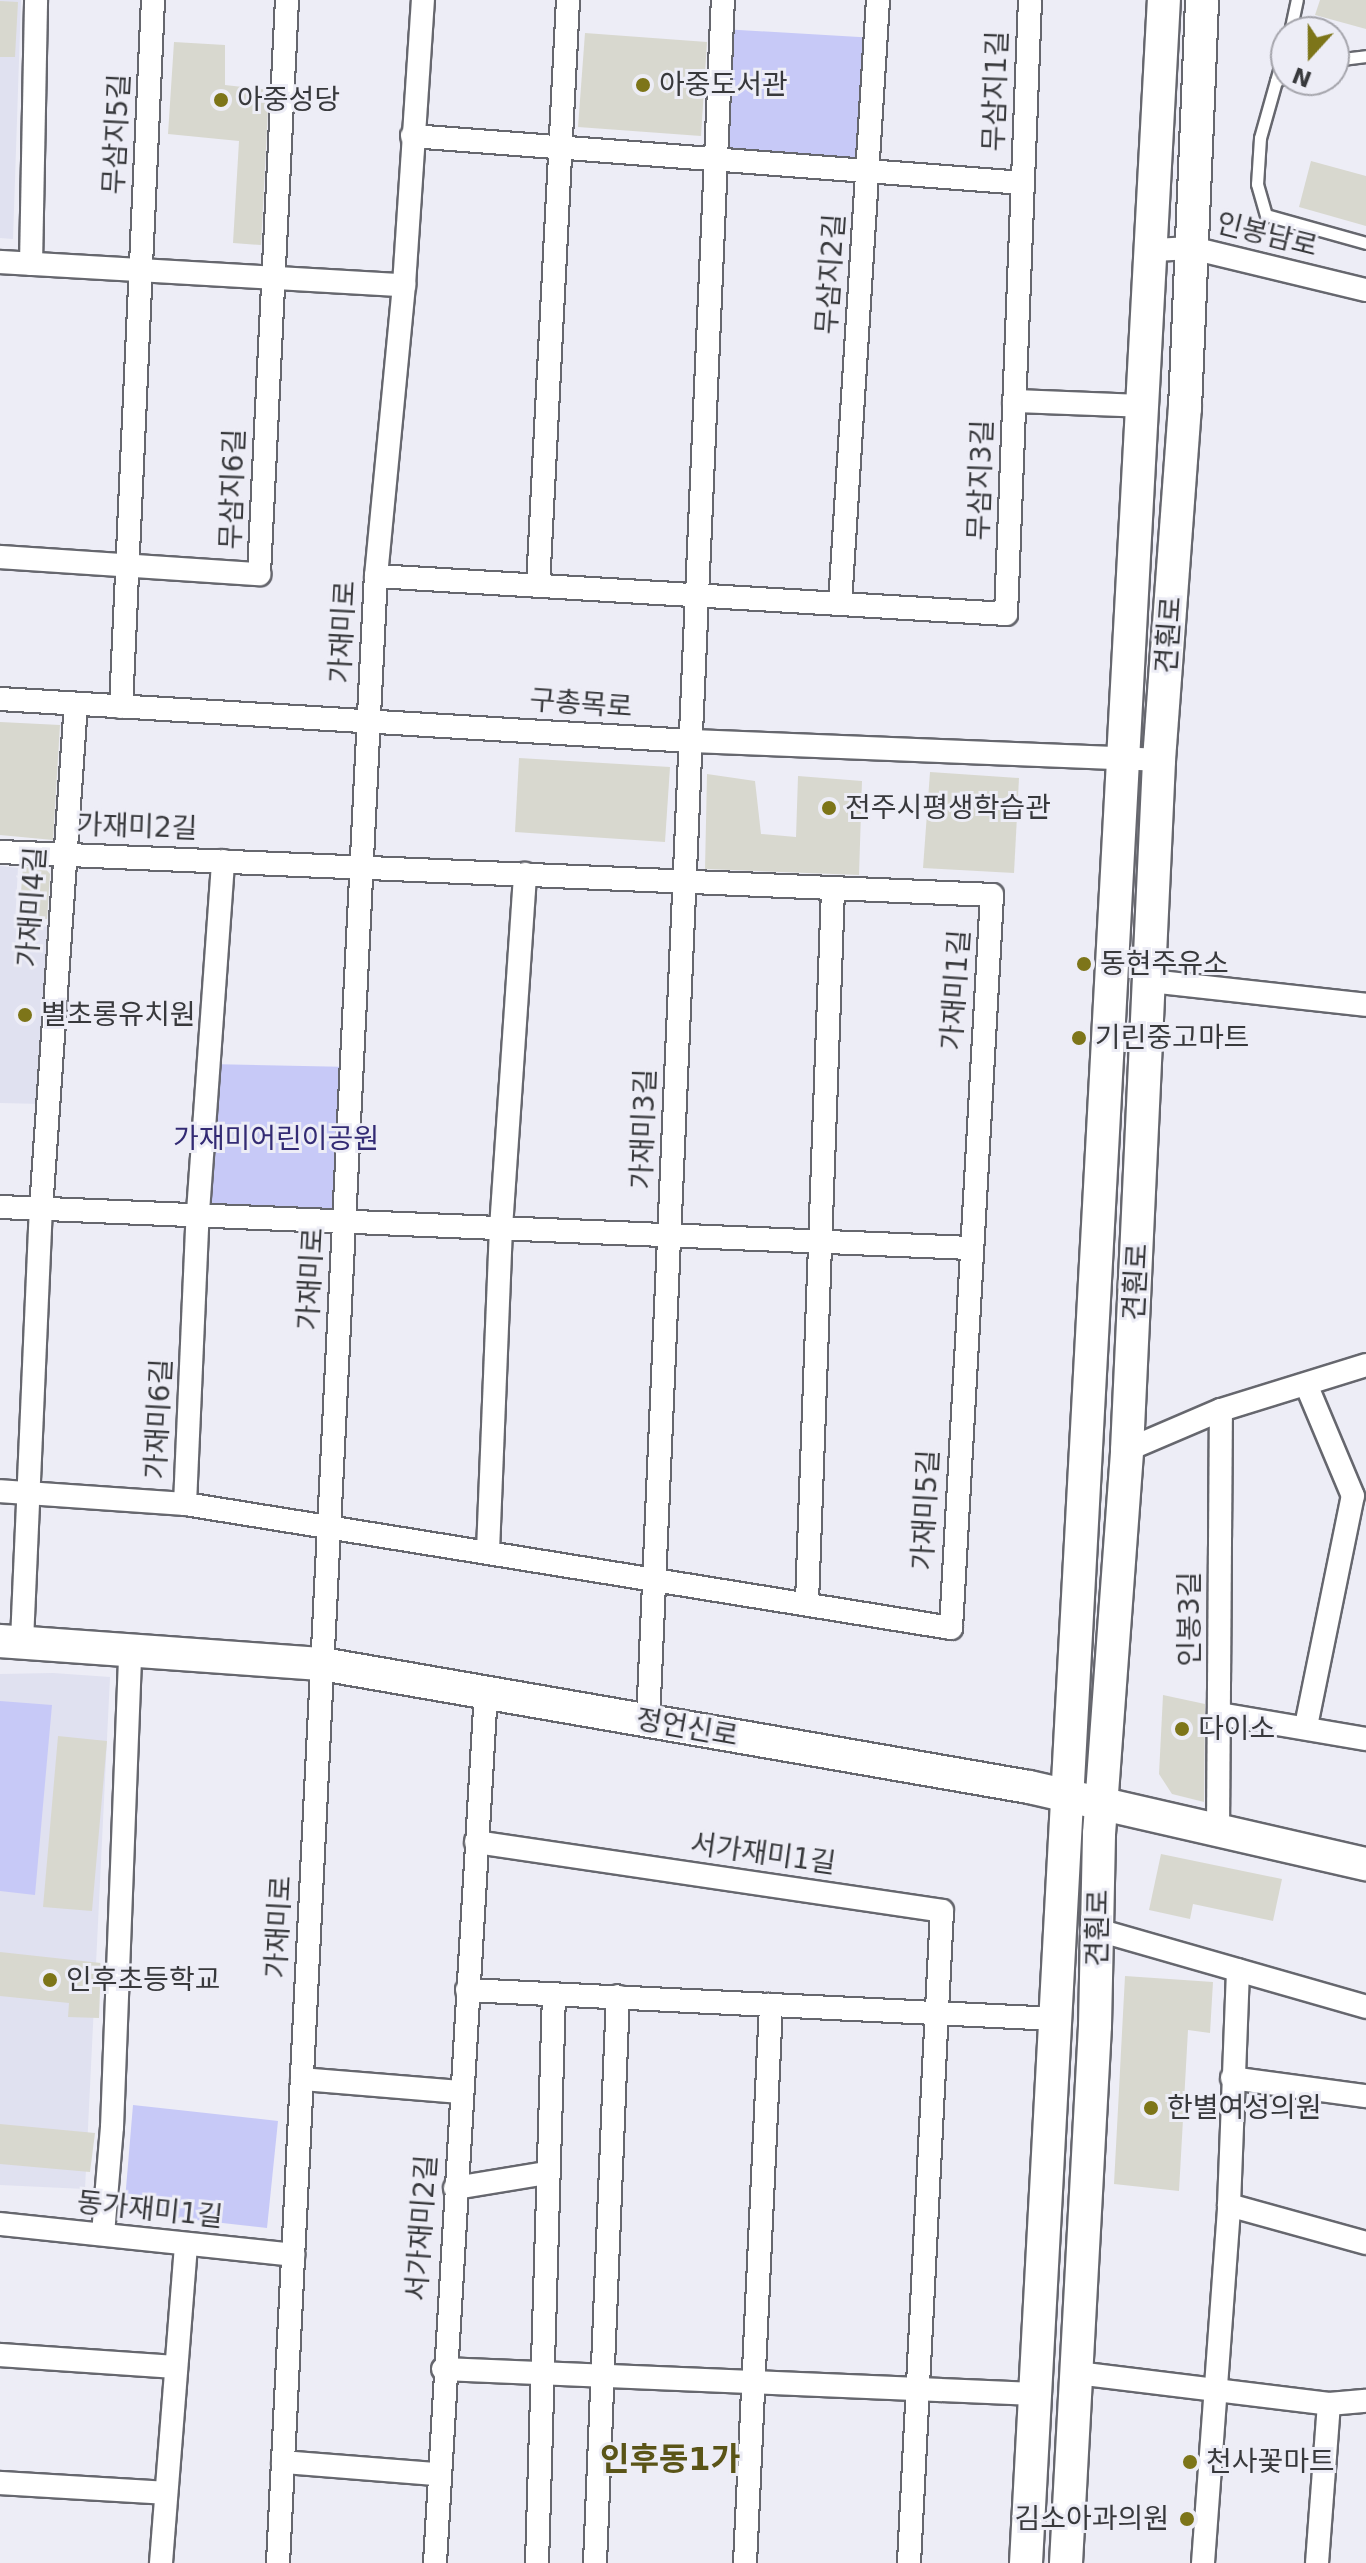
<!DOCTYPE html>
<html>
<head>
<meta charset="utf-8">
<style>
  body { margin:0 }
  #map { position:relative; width:1366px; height:2563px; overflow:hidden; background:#ededf6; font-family:"DejaVu Sans","Noto Sans KR",sans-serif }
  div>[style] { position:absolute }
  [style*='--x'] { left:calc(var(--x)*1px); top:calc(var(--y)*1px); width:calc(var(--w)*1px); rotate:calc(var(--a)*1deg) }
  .built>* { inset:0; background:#e0e1f0 }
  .green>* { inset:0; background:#c7c9f7 }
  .building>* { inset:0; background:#d8d8cf }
  .roads { filter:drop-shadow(2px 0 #66676e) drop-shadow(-2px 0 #66676e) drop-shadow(0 2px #66676e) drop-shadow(0 -2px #66676e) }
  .lane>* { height:11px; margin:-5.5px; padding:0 5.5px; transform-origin:5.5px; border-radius:5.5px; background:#fff }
  .street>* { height:22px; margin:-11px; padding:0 11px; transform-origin:11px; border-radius:11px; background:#fff }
  .secondary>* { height:32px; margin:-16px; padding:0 16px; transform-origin:16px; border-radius:16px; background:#fff }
  .dots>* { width:22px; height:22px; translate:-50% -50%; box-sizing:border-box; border:4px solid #ededf6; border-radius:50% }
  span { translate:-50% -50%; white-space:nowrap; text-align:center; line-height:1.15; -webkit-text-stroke:6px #ededf6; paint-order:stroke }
  .poi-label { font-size:28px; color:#38393c }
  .left { translate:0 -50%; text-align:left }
  .right { translate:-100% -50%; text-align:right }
  .street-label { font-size:28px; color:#38393c }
  .park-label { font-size:28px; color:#332b74 }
  .quarter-label { font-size:32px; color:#5a5417; font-weight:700 }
  .north { position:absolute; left:1270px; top:16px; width:80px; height:80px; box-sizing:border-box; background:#ededf6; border:2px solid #a5a5ac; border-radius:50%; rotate:201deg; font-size:22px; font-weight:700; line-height:32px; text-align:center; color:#38393c }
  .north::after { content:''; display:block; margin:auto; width:28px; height:36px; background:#7d7519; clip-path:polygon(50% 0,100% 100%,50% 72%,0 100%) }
</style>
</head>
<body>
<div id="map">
  <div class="built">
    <i style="clip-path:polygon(0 0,21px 0,13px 239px,0 238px)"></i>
    <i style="clip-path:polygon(0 866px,18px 868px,15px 925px,55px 927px,43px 1104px,0 1103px)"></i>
    <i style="clip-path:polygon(53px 1673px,110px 1677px,85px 2189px,0 2185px,0 1674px)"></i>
  </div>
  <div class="green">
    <i style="clip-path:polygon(722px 29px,876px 38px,868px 171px,716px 160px)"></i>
    <i style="clip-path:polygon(209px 1064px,352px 1067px,344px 1222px,198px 1212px)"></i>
    <i style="clip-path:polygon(0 1701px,52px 1705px,35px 1895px,0 1891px)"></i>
    <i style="clip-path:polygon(133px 2105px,278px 2121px,267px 2228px,124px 2212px)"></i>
  </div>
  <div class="building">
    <i style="clip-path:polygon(1320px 0,1366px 0,1366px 29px,1315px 15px)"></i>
    <i style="clip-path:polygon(0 1px,18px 2px,15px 57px,0 57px)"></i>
    <i style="clip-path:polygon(585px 33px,707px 42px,701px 136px,578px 127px)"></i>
    <i style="clip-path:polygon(174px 42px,225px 45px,225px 85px,269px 90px,261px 245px,233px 243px,239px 141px,168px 134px)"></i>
    <i style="clip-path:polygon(1311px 161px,1366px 176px,1366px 226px,1299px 207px)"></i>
    <i style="clip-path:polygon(0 722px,60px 725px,53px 840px,0 835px)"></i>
    <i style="clip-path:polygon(519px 758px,670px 767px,665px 842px,515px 832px)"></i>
    <i style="clip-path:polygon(930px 772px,1019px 778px,1014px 873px,923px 868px)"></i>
    <i style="clip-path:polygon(707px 774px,755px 781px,761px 834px,796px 837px,798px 776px,862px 781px,859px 875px,705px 869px)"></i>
    <i style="clip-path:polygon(23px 867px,45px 868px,50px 874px,47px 919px,19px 916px)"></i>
    <i style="clip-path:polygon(1163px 1695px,1205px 1704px,1204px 1802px,1172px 1794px,1159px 1774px)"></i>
    <i style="clip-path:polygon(58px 1736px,107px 1741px,92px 1911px,43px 1907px)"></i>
    <i style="clip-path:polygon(1161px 1854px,1282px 1879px,1273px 1921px,1193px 1904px,1190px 1919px,1149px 1910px)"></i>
    <i style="clip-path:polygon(0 1952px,101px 1963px,99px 2018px,68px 2017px,69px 2003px,0 1996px)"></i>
    <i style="clip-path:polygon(1125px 1976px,1213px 1982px,1210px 2033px,1188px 2030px,1179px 2191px,1114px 2184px)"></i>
    <i style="clip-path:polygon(0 2124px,95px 2133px,90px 2172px,0 2164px)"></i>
  </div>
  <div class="roads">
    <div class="lane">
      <i style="--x:1290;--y:32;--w:33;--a:-78"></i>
      <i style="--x:1334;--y:60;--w:32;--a:-7"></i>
      <i style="--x:1286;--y:76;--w:11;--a:153"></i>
      <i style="--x:1276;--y:81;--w:59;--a:105.7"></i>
      <i style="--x:1260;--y:138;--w:46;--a:93.7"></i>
      <i style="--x:1257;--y:184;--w:32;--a:74"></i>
      <i style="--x:1266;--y:215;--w:104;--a:15.6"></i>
      <i style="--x:1276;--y:81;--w:36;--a:-74"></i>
    </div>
    <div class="street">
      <i style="--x:412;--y:136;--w:613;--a:4.4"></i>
      <i style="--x:1154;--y:250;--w:38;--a:-3"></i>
      <i style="--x:1192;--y:248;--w:179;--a:13.6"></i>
      <i style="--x:0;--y:262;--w:405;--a:3.3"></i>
      <i style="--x:31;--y:264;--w:264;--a:-88.9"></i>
      <i style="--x:1014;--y:401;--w:129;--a:2.2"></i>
      <i style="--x:0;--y:557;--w:260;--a:3.8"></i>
      <i style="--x:259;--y:574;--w:575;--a:-87.21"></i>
      <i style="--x:376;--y:576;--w:631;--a:3.45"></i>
      <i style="--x:1006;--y:614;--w:614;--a:-87.76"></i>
      <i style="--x:538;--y:586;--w:587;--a:-87.07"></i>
      <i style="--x:840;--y:604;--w:605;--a:-86.4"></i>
      <i style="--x:0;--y:699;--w:692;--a:3.48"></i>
      <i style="--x:691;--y:741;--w:468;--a:2.3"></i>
      <i style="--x:121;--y:707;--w:708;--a:-87.41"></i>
      <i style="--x:0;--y:852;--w:993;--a:2.48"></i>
      <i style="--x:992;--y:895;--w:734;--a:93.2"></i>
      <i style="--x:951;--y:1628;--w:776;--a:-170.8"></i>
      <i style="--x:185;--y:1504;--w:185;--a:-176"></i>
      <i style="--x:1150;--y:981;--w:217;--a:6.3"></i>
      <i style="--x:0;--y:1207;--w:970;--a:2.42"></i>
      <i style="--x:1127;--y:1450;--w:102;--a:-23.1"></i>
      <i style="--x:1221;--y:1410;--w:152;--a:-17.2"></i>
      <i style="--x:185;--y:1504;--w:292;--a:-87.5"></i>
      <i style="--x:198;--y:1212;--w:352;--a:-85.9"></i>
      <i style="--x:488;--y:1551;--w:323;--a:-87.7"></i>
      <i style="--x:501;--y:1228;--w:355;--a:-86.1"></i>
      <i style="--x:807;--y:1602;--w:714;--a:-87.91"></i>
      <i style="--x:22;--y:1641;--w:432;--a:-87.5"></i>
      <i style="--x:41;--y:1209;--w:506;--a:-86.04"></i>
      <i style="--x:1219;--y:1714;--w:149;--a:9.7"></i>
      <i style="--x:648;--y:1722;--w:1724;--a:-87.51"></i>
      <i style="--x:1306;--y:1726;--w:235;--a:-78.5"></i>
      <i style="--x:1353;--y:1496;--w:121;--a:-112.8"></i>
      <i style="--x:1218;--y:1829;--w:419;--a:-89.6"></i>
      <i style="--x:476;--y:1842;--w:471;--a:8.4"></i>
      <i style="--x:942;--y:1911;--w:653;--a:92.9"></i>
      <i style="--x:1098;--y:1930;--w:279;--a:16"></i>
      <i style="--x:467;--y:1990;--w:590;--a:2.82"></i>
      <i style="--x:1232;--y:2078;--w:135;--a:7.7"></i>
      <i style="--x:302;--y:2079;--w:160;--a:4.7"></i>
      <i style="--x:455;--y:2188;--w:93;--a:-9.3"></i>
      <i style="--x:1229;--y:2205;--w:142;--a:15.5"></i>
      <i style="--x:0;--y:2224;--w:295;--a:6"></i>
      <i style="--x:103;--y:2234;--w:107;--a:-85.2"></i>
      <i style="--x:112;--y:2127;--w:479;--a:-87.8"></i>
      <i style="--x:0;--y:2355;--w:176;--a:3.9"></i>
      <i style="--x:443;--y:2369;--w:592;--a:2.42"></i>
      <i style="--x:1077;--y:2373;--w:254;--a:7"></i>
      <i style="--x:1329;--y:2404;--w:37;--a:-5"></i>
      <i style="--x:283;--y:2462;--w:154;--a:4.5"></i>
      <i style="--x:0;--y:2483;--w:166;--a:3.4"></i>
      <i style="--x:161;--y:2563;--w:320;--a:-85.5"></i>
      <i style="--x:278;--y:2563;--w:1989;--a:-87.18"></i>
      <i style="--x:376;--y:576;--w:292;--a:-84.5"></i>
      <i style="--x:404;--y:285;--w:286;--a:-86.2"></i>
      <i style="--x:435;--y:2563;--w:873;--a:-86.65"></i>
      <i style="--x:537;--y:2563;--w:568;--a:-88.29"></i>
      <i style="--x:595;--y:2563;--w:567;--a:-87.68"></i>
      <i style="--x:745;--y:2563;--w:559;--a:-87.33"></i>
      <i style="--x:1203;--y:2563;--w:359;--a:-85.8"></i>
      <i style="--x:1229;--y:2205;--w:235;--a:-87.8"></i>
      <i style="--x:1317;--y:2563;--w:159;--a:-85.7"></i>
    </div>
    <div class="secondary">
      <i style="--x:0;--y:1641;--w:323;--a:4.1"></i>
      <i style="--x:322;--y:1664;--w:718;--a:9.87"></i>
      <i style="--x:1029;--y:1787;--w:346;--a:12.9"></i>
      <i style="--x:1026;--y:2563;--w:2567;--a:-86.92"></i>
      <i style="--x:1066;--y:2563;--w:538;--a:-86.91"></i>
      <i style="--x:1095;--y:2026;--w:192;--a:-88.8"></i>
      <i style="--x:1099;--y:1834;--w:385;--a:-85.8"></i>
      <i style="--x:1127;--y:1450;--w:691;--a:-87.34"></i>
      <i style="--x:1159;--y:760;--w:353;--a:-85.8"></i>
      <i style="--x:1185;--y:408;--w:408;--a:-87.6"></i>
    </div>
  </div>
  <div class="dots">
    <i style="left:643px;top:85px;background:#7d7519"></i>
    <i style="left:221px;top:100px;background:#7d7519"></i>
    <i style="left:829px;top:808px;background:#7d7519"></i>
    <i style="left:1084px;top:964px;background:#7d7519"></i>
    <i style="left:25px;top:1015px;background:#7d7519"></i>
    <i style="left:1079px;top:1038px;background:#7d7519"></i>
    <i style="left:1182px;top:1729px;background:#7d7519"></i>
    <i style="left:50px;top:1980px;background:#7d7519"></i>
    <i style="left:1151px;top:2108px;background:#7d7519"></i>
    <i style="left:1190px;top:2462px;background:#7d7519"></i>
    <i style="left:1187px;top:2519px;background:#7d7519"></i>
  </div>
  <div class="poi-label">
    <span class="left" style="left:659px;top:85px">아중도서관</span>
    <span class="left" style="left:237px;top:100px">아중성당</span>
    <span class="left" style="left:845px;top:808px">전주시평생학습관</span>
    <span class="left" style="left:1100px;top:964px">동현주유소</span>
    <span class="left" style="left:41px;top:1015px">별초롱유치원</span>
    <span class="left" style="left:1095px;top:1038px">기린중고마트</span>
    <span class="left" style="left:1198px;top:1729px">다이소</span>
    <span class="left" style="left:66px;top:1980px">인후초등학교</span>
    <span class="left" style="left:1167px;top:2108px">한별여성의원</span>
    <span class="left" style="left:1206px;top:2462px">천사꽃마트</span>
    <span class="right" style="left:1169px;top:2519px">김소아과의원</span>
  </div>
  <div class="street-label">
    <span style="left:996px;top:91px;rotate:-88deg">무삼지1길</span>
    <span style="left:117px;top:134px;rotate:-87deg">무삼지5길</span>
    <span style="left:1267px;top:235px;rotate:14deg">인봉남로</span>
    <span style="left:831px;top:274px;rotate:-86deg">무삼지2길</span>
    <span style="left:981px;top:480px;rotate:-88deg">무삼지3길</span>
    <span style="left:233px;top:489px;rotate:-88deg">무삼지6길</span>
    <span style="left:343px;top:632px;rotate:-87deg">가재미로</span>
    <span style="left:1169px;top:635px;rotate:-86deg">견훤로</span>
    <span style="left:581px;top:704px;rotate:4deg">구총목로</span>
    <span style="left:137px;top:827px;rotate:2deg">가재미2길</span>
    <span style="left:32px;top:907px;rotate:-86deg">가재미4길</span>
    <span style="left:956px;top:990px;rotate:-86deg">가재미1길</span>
    <span style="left:644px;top:1129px;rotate:-88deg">가재미3길</span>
    <span style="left:311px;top:1279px;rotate:-87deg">가재미로</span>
    <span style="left:1136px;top:1282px;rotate:-87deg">견훤로</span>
    <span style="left:159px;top:1419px;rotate:-87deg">가재미6길</span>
    <span style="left:926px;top:1510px;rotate:-87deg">가재미5길</span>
    <span style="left:1190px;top:1619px;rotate:-90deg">인봉3길</span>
    <span style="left:687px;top:1728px;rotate:10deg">정언신로</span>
    <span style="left:763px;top:1854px;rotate:8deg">서가재미1길</span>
    <span style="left:279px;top:1927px;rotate:-87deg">가재미로</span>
    <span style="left:1098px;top:1928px;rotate:-89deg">견훤로</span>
    <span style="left:150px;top:2210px;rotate:6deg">동가재미1길</span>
    <span style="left:422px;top:2228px;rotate:-86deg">서가재미2길</span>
  </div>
  <div class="park-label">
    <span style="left:276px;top:1139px">가재미어린이공원</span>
  </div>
  <div class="quarter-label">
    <span style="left:670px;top:2459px">인후동1가</span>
  </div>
  <div class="north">N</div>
</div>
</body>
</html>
